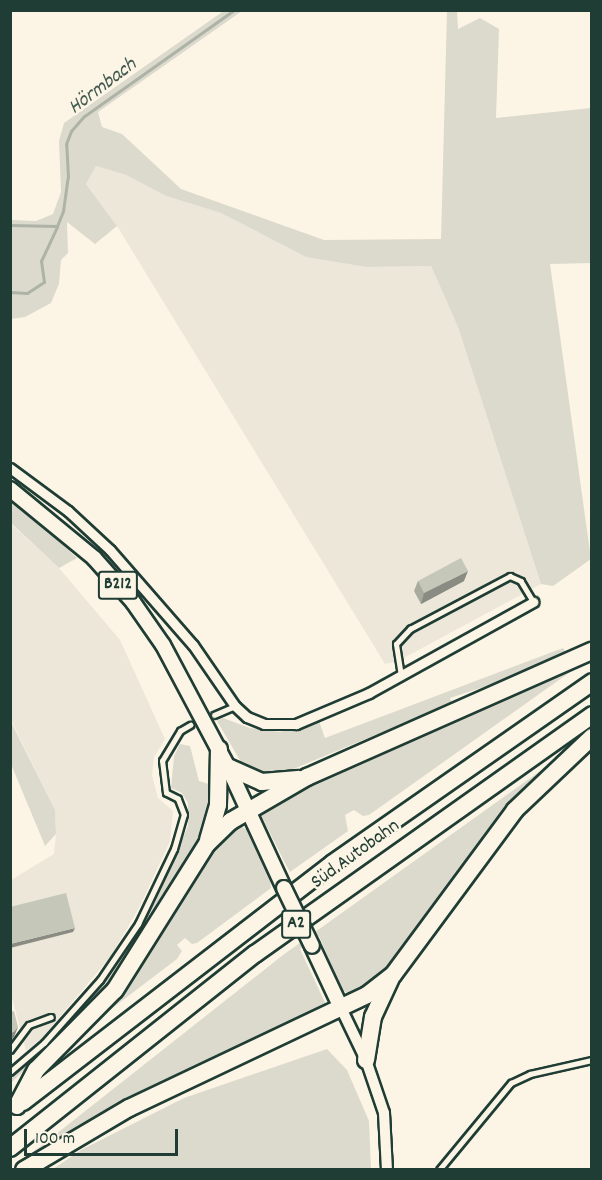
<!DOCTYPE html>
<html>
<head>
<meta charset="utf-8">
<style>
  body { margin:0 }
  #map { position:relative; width:602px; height:1180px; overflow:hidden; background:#fcf5e5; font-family:Dekko,sans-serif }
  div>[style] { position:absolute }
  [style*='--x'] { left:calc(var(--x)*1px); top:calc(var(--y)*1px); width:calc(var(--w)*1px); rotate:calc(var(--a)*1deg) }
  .built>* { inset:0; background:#ece7d8 }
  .green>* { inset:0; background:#dcdacc }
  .stream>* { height:3px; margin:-1.5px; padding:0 1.5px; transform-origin:1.5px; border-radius:1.5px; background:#aeb3a7 }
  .roads { filter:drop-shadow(2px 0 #1f3d34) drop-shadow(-2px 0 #1f3d34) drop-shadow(0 2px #1f3d34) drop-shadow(0 -2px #1f3d34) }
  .service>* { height:4.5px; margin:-2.25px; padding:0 2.25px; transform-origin:2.25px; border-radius:2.25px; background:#fcf5e5 }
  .minor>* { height:9px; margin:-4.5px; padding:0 4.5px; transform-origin:4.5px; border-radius:4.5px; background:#fcf5e5 }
  .tertiary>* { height:10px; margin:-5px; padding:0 5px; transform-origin:5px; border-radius:5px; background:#fcf5e5 }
  .primary>* { height:14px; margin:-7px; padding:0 7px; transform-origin:7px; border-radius:7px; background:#fcf5e5 }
  .motorway>* { height:16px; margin:-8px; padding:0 8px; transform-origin:8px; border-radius:8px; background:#fcf5e5 }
  .bridges { filter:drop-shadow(2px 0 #1f3d34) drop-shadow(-2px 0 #1f3d34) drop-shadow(0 2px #1f3d34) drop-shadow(0 -2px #1f3d34) }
  .primary-bridge>* { height:14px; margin:-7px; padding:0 7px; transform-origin:7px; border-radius:7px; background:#fcf5e5 }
  .wall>* { inset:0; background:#a9ab9f }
  .shaded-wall>* { inset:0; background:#8a8b82 }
  .building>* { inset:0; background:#c5c7b9 }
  span { translate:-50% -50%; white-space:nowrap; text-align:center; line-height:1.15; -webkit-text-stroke:5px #fcf5e5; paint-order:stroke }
  .shield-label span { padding:2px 4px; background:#fcf5e5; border:2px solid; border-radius:4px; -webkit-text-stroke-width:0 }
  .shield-label { font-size:18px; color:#1f3d34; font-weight:700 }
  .street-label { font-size:20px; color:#1f3d34 }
  .water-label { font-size:21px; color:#435a51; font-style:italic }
  .frame { position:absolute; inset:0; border:12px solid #1f3d34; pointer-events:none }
  .scale { position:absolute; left:24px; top:1129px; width:154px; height:27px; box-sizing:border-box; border:3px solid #1f3d34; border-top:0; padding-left:8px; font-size:18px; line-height:21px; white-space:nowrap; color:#1f3d34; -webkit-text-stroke:4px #fcf5e5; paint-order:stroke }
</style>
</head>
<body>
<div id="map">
  <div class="built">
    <i style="clip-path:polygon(96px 166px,126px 175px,166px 196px,221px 213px,306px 257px,366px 267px,431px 266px,458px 327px,541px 584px,398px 661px,385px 664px,117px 226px,86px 184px)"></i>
    <i style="clip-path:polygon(10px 523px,59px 568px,120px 640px,165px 739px,154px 757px,152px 775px,158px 798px,173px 811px,170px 841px,140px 906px,111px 956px,42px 1038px,26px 1051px,11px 994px,11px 880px,54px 854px,56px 834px,55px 810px,11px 720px)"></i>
  </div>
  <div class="green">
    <i style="clip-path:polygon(225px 10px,242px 11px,98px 112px,102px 127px,122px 134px,181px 189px,324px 240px,441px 239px,447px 11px,457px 11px,458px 29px,480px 18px,499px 29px,496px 118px,591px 108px,591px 263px,550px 264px,591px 559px,553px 586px,541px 584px,458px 327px,431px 266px,366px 267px,306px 257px,221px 213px,166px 196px,126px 175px,96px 166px,86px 184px,117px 226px,95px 244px,67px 222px,68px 253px,61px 260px,59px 284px,51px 303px,25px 317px,11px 319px,11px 220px,36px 221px,53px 214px,61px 192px,59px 141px,64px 123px)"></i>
    <i style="clip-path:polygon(10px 501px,48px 531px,77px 558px,59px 568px,11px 523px)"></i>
    <i style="clip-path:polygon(563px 648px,566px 653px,523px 674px,450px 698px,452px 703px,279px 775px,256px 772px,241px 762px,217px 721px,223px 718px,250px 728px,280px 732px,319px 721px,325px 738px)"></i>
    <i style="clip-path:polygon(587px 660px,369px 815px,363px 816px,354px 810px,345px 815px,348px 831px,290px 872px,286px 865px,260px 813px,264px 806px)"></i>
    <i style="clip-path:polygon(10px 720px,55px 810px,56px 834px,45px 846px,11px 764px)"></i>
    <i style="clip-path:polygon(180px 744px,190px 746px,199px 781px,212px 785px,206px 827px,177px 884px,102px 995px,11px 1083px,10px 1077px,51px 1042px,93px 996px,157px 898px,188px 826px,188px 803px,182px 793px,171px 788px,174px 756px)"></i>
    <i style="clip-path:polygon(547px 766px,509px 807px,387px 971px,356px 993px,349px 994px,342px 990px,319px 936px,300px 949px,327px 1007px,29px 1160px,27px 1157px,283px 955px)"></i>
    <i style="clip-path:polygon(240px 826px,246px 829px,270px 878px,271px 888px,197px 943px,192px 944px,185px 938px,177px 945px,182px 951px,177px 959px,102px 1016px,161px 936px,214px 844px)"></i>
    <i style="clip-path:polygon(327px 1049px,347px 1070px,369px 1121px,371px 1169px,53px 1169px,81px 1150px,184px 1098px)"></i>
  </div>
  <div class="stream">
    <i style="--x:10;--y:225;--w:47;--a:1.2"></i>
    <i style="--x:57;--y:226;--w:16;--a:-68"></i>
    <i style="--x:63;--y:211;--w:34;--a:-82"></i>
    <i style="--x:68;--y:177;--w:33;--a:-93"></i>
    <i style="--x:66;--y:144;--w:14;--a:-69"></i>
    <i style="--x:71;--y:131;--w:18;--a:-49"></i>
    <i style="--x:83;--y:117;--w:185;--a:-35.3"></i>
    <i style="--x:10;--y:292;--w:17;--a:3"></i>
    <i style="--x:27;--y:293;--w:20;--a:-33"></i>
    <i style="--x:44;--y:282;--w:21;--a:-98"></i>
    <i style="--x:41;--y:261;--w:38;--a:-65"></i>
  </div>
  <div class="roads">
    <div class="service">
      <i style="--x:401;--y:676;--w:32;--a:-99"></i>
      <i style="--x:396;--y:644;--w:21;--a:-47"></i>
      <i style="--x:410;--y:629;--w:113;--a:-27.9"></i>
      <i style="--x:510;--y:576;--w:12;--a:24"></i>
      <i style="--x:521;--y:581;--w:23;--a:59"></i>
      <i style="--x:214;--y:715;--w:23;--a:-23"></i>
      <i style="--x:10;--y:1050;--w:31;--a:-53"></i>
      <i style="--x:29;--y:1025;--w:23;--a:-20"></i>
      <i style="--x:10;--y:1072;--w:45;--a:-40.5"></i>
      <i style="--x:44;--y:1043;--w:84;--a:-48.4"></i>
      <i style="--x:100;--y:980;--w:68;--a:-55.8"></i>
      <i style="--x:138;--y:924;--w:83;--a:-64.4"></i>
      <i style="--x:174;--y:849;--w:35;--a:-74"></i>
      <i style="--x:184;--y:815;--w:17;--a:-111"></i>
      <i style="--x:178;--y:799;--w:13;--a:-153"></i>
      <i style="--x:166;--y:793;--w:32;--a:-97"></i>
      <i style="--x:162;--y:761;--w:35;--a:-59"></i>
      <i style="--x:180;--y:731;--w:12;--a:-31"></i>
      <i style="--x:439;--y:1170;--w:113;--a:-50.4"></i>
      <i style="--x:511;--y:1083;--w:21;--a:-25"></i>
      <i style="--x:530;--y:1074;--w:64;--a:-12.7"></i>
    </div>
    <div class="minor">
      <i style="--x:10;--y:468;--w:72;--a:36.6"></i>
      <i style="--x:68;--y:511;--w:57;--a:42.9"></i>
      <i style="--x:110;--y:550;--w:126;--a:48.9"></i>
      <i style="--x:193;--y:645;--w:74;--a:55.5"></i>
      <i style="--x:235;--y:706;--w:16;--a:43"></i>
      <i style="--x:247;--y:717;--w:18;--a:22"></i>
      <i style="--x:264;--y:724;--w:32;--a:0"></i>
      <i style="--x:296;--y:724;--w:79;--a:-23"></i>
      <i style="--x:369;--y:693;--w:188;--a:-29"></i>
    </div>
    <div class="tertiary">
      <i style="--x:341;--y:1008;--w:58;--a:64.3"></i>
      <i style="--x:366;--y:1060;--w:56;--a:71.2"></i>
      <i style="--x:384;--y:1113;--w:57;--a:87"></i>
    </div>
    <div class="primary">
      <i style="--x:10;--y:489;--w:109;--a:39.4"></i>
      <i style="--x:94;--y:558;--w:59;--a:48.4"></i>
      <i style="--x:133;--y:602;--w:52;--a:55.1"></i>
      <i style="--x:163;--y:645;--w:138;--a:62"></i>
      <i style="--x:228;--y:767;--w:133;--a:65.2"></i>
      <i style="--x:312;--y:946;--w:68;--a:64.9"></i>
    </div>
    <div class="motorway">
      <i style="--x:228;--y:767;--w:37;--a:24"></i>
      <i style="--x:262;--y:782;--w:36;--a:-5"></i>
      <i style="--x:208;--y:840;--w:36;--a:-74"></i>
      <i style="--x:218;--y:805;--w:56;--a:-89"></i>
      <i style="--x:366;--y:1060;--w:44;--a:-80.8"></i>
      <i style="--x:373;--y:1017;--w:43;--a:-65.2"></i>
      <i style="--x:23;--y:1102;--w:391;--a:-37.6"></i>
      <i style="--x:333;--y:863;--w:316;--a:-34.9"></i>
      <i style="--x:17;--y:1106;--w:41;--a:-62.2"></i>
      <i style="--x:36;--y:1070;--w:112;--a:-45.4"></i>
      <i style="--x:115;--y:990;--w:173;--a:-57.8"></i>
      <i style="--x:207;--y:844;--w:33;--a:-44"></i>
      <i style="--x:231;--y:821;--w:88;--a:-30.1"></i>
      <i style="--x:307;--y:777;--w:312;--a:-23.9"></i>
      <i style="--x:10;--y:1148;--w:313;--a:-38.4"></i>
      <i style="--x:255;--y:954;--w:413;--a:-35.3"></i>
      <i style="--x:24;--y:1170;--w:122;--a:-30.6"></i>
      <i style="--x:129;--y:1108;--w:263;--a:-25.4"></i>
      <i style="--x:367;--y:995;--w:33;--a:-38"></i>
      <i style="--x:393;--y:975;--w:205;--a:-53.5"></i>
      <i style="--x:515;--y:810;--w:106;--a:-43.5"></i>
    </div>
  </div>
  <div class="bridges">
    <div class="primary-bridge">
      <i style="--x:284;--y:888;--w:64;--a:64.2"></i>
    </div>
  </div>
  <div class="wall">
    <i style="clip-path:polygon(418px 581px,464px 581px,421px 604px,414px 591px)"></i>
  </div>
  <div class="shaded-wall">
    <i style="clip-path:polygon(468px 571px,464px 581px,421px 604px,424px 593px)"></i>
    <i style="clip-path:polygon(75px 928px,73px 932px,10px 948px,10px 944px)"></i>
    <i style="clip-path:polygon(18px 1027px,14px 1037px,10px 1042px,10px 1033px)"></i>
  </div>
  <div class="building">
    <i style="clip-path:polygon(461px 558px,468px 571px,424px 593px,418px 581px)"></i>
    <i style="clip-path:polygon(66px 893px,75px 928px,10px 944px,10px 907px)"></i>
    <i style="clip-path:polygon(14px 1011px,18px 1027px,14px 1032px,10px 1033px,10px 1012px)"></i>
  </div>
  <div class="shield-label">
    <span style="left:118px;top:585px">B212</span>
    <span style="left:296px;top:924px">A2</span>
  </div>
  <div class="street-label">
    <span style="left:356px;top:855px;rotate:-36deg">Süd Autobahn</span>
  </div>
  <div class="water-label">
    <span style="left:103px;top:87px;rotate:-37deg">Hörmbach</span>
  </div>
  <div class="frame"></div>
  <div class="scale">100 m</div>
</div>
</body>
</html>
